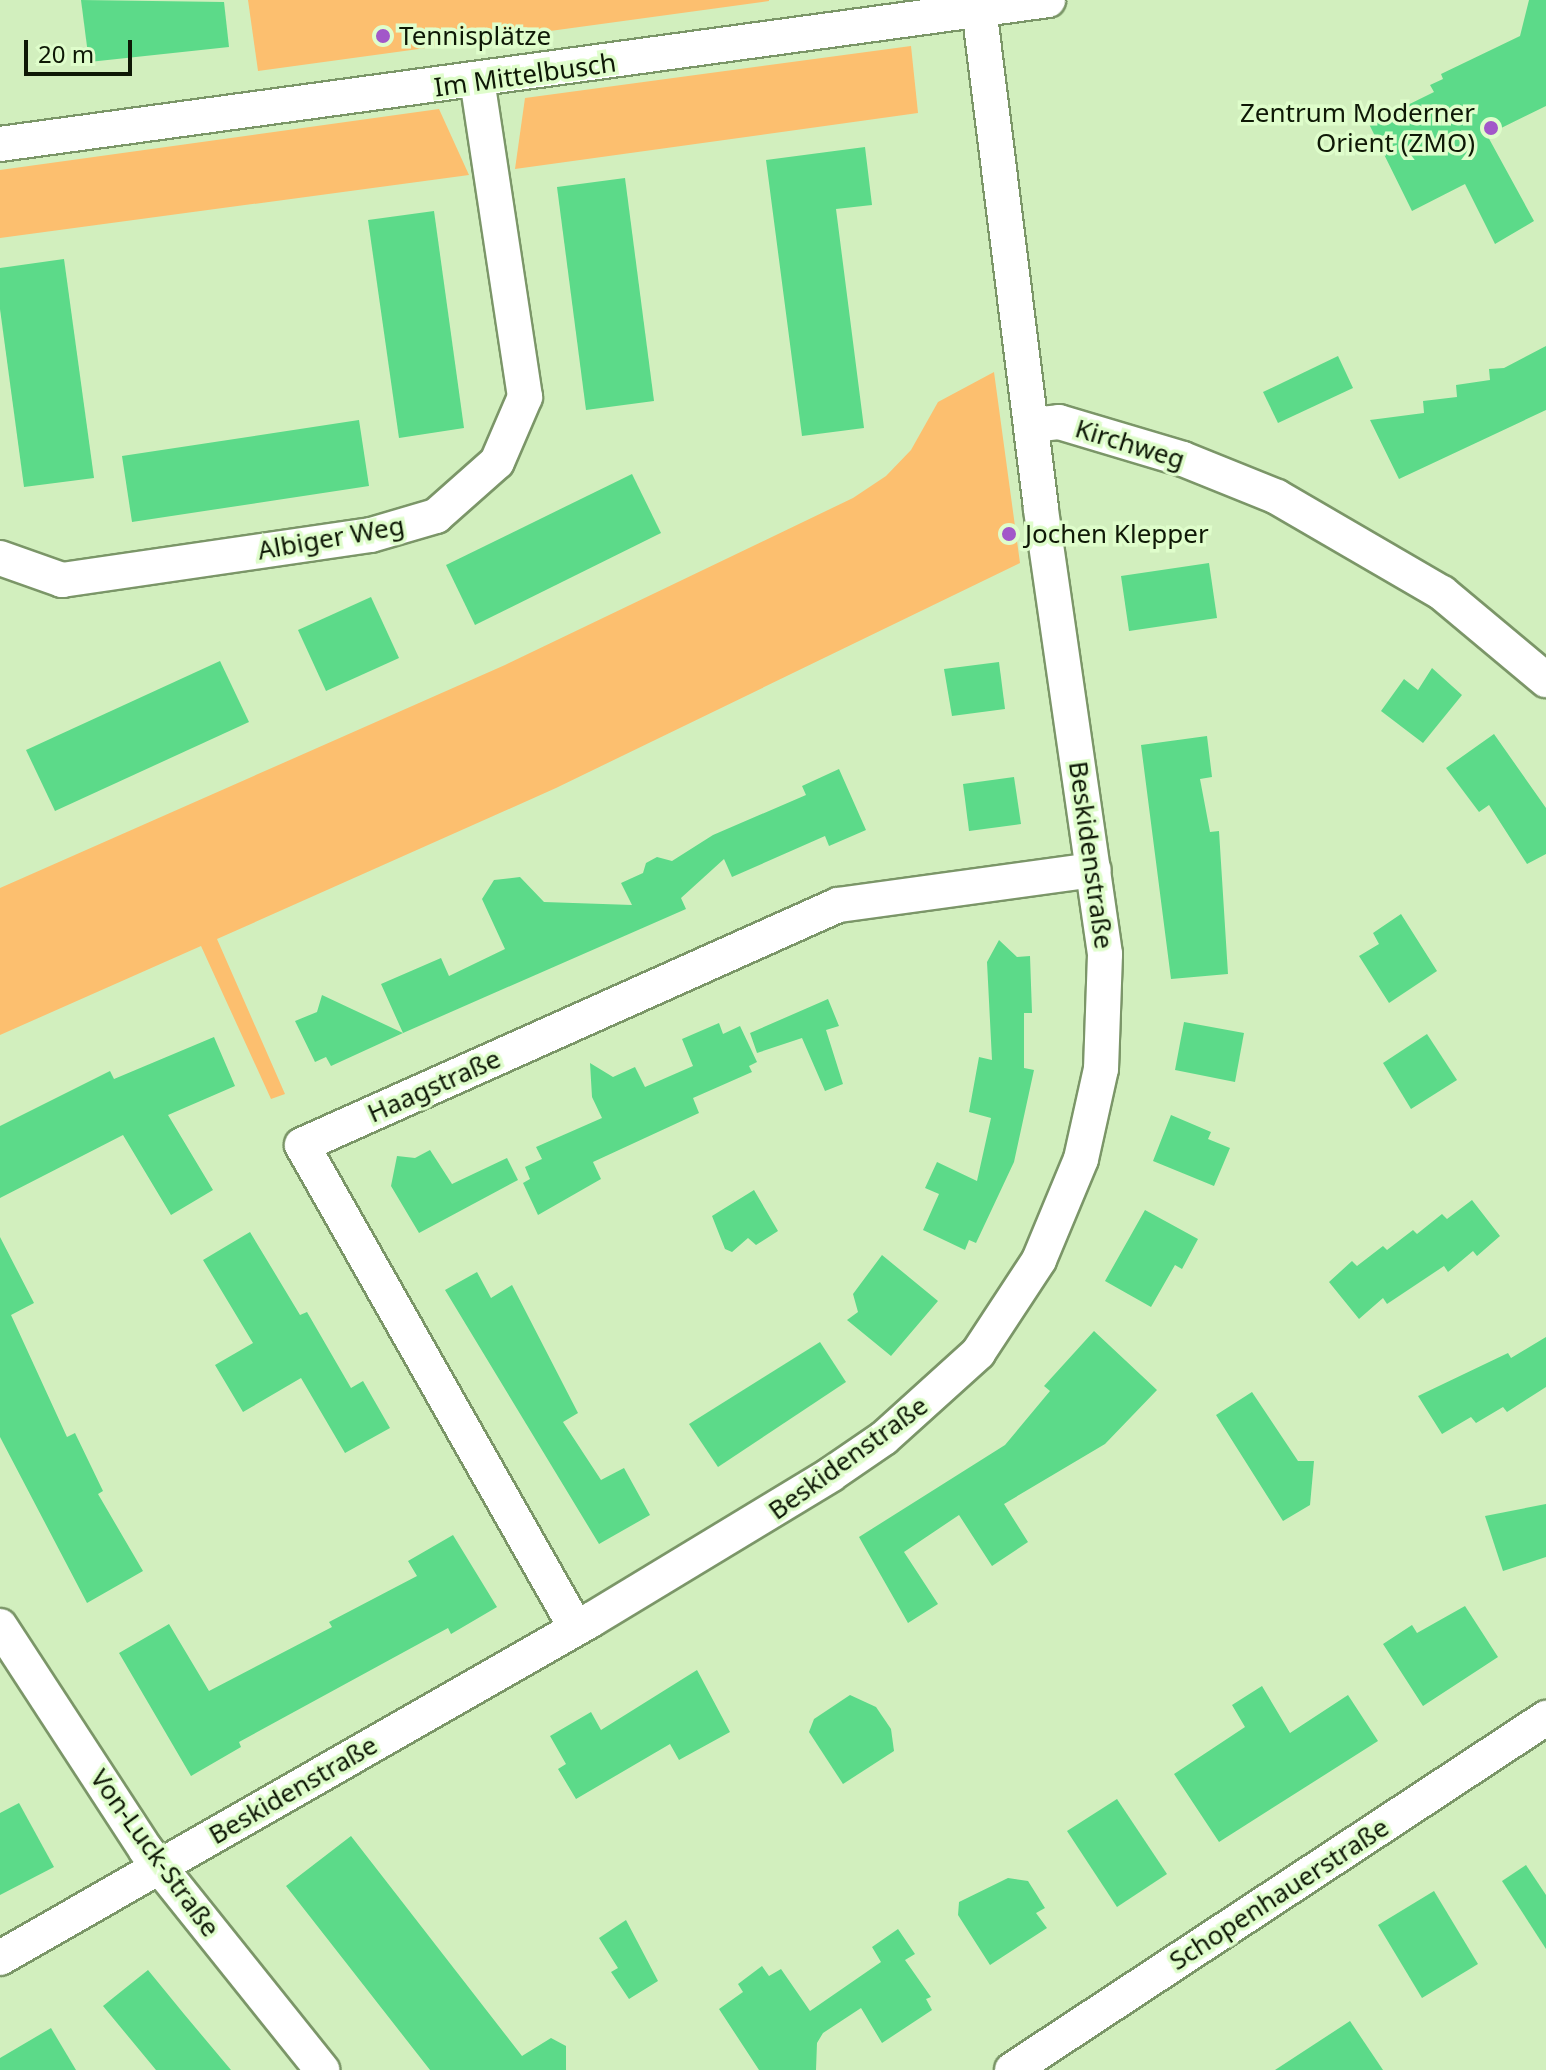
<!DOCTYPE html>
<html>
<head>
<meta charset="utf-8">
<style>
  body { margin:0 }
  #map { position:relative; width:1546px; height:2070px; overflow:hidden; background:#d2efbe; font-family:"Noto Sans",sans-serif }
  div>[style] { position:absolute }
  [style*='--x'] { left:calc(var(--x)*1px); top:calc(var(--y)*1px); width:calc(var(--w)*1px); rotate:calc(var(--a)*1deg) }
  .green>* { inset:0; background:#fcbf6f }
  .building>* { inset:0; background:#5cda89 }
  .roads { filter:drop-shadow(2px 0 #7b9668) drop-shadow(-2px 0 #7b9668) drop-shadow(0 2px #7b9668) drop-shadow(0 -2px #7b9668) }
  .street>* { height:34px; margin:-17px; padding:0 17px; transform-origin:17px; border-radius:17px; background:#fff }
  .dots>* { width:22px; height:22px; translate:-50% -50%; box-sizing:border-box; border:4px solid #dffdcb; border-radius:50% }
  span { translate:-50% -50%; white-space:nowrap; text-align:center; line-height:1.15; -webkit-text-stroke:7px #dffdcb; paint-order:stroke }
  .poi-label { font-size:26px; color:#0e1806 }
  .left { translate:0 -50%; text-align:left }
  .right { translate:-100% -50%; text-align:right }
  .street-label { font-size:26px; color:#0e1806 }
  .scale { position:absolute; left:24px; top:40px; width:108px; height:36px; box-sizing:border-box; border:4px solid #0e1806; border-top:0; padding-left:10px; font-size:24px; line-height:28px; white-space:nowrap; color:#0e1806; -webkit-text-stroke:6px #dffdcb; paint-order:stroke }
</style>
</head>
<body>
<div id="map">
  <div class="green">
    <i style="clip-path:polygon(248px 0,769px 0,769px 1px,258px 71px)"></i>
    <i style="clip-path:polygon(911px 46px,918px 113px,515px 169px,525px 98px)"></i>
    <i style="clip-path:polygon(439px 109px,469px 175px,0 238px,0 170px)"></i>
    <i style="clip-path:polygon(994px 372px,1020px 563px,556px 788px,217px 939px,285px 1094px,271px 1099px,201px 946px,0 1035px,0 888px,505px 665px,853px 498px,886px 476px,911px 450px,938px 402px)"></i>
  </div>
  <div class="building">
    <i style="clip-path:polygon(81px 0,224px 2px,229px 47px,89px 62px)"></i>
    <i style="clip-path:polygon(1529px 0,1546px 0,1546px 106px,1487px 135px,1534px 221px,1495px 244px,1465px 184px,1412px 211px,1369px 124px,1434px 92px,1430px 85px,1443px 79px,1441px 74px,1520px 36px)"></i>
    <i style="clip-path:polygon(865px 147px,872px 205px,836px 209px,864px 428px,802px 436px,766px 160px)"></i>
    <i style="clip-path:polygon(625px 178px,654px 401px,586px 410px,557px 187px)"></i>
    <i style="clip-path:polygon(434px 211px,464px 428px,399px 438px,368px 220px)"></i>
    <i style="clip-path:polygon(64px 259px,94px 478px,24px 487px,0 309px,0 268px)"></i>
    <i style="clip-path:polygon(1546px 346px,1546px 410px,1399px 479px,1370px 420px,1424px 413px,1423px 401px,1457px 397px,1456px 385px,1490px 380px,1489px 369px,1504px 368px)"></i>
    <i style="clip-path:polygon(1338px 356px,1353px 388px,1278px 423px,1263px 392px)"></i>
    <i style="clip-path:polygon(359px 420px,369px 486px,132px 522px,122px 456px)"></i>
    <i style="clip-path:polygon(632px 474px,661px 533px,475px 625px,446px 565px)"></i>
    <i style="clip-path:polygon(1209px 563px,1217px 618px,1129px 631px,1121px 576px)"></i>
    <i style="clip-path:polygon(371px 597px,399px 658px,326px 691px,298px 630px)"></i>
    <i style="clip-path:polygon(220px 661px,249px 722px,55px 811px,26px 750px)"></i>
    <i style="clip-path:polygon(999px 662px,1005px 709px,952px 716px,944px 669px)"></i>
    <i style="clip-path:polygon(1432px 668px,1462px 695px,1423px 743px,1381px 711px,1404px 679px,1418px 690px)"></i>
    <i style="clip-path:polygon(1494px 734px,1546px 808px,1546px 854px,1527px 864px,1489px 805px,1479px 812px,1446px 768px)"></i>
    <i style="clip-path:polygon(1207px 736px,1212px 777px,1200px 779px,1210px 832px,1219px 831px,1228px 974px,1171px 979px,1141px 745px)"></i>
    <i style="clip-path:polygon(839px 769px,866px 830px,829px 846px,825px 836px,732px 877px,724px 859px,681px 898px,686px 909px,403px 1033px,381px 984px,441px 958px,449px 976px,505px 949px,482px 899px,494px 880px,520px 877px,544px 902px,632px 905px,621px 883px,643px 873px,646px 863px,657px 857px,672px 861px,713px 835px,806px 795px,802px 786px)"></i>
    <i style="clip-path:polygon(1014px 777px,1021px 824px,969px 831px,963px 784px)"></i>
    <i style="clip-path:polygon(1401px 914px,1437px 971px,1389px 1003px,1359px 956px,1379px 944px,1373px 933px)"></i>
    <i style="clip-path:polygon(999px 940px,1017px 957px,1030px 956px,1032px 1013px,1024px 1013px,1024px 1068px,1034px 1070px,1014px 1162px,976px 1243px,969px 1240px,965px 1250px,923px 1230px,939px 1194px,925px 1188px,937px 1162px,977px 1181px,991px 1118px,969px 1112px,979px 1057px,992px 1060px,987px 962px)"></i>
    <i style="clip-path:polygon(322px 995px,403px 1033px,331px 1066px,326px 1057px,315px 1062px,295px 1021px,317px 1012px)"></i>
    <i style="clip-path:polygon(828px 999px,839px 1026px,826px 1030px,843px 1084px,825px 1091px,802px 1038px,757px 1053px,750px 1033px)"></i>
    <i style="clip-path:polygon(1184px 1022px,1244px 1033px,1235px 1082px,1175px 1070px)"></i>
    <i style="clip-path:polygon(719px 1023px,723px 1034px,740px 1026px,757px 1062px,749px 1066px,752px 1072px,693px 1098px,699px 1113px,593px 1162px,601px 1179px,538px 1215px,523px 1183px,530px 1179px,525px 1167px,542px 1159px,536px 1147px,602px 1118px,592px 1097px,590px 1063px,613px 1077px,635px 1067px,645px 1087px,693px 1066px,682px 1039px)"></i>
    <i style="clip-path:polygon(1427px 1034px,1457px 1080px,1411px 1109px,1383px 1063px)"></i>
    <i style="clip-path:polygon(214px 1037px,235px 1086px,168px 1115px,213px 1190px,171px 1215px,123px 1135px,0 1198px,0 1126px,110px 1071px,114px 1079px)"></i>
    <i style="clip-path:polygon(1171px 1115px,1211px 1132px,1208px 1139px,1230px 1148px,1214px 1186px,1153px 1161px)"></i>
    <i style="clip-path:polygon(430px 1150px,452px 1184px,507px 1158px,518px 1180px,419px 1233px,391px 1186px,397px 1156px,415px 1158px)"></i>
    <i style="clip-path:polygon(754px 1190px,778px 1231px,756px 1245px,748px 1238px,732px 1252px,725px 1249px,712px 1216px)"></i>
    <i style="clip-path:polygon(1472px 1200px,1500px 1236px,1477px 1256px,1473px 1251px,1448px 1272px,1444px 1266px,1387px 1304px,1383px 1298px,1359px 1319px,1329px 1282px,1352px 1261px,1357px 1266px,1383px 1246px,1387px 1250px,1413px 1230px,1417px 1234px,1442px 1214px,1447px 1219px)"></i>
    <i style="clip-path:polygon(1145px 1210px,1198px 1239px,1182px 1269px,1175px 1265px,1151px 1307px,1105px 1281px)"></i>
    <i style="clip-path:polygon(250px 1232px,300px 1315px,307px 1312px,351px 1388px,363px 1381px,390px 1428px,345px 1453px,301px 1378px,243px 1412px,215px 1365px,253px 1343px,203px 1260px)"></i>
    <i style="clip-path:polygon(0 1237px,34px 1303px,11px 1315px,67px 1437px,75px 1433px,103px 1491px,98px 1494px,143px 1571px,87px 1603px,0 1437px)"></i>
    <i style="clip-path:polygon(882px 1255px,938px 1301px,891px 1356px,847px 1320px,858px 1312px,853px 1294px)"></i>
    <i style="clip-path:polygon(477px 1272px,491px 1298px,512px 1285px,578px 1413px,563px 1422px,601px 1480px,624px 1468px,650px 1515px,599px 1544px,445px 1290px)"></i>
    <i style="clip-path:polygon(1094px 1331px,1157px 1390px,1105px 1444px,1004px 1504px,1028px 1542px,992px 1566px,959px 1515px,904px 1552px,938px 1604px,908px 1623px,859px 1537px,1005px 1445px,1050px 1391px,1044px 1386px)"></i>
    <i style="clip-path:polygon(1546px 1337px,1546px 1387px,1507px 1412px,1503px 1407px,1476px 1423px,1471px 1417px,1442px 1434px,1418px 1396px,1508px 1353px,1511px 1358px)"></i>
    <i style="clip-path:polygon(820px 1342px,846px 1382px,718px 1467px,689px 1424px)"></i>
    <i style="clip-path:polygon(1252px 1392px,1298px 1461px,1314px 1461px,1310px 1505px,1283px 1521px,1216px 1415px)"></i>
    <i style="clip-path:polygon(1546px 1504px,1546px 1557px,1503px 1571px,1485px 1516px)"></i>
    <i style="clip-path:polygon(453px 1535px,497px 1607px,451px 1634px,448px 1628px,239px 1742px,241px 1747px,191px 1776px,119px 1653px,169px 1624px,209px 1691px,332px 1627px,329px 1622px,417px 1576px,408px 1561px)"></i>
    <i style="clip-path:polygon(1465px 1606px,1498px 1657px,1423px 1706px,1383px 1644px,1412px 1625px,1417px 1633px)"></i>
    <i style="clip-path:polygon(697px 1670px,730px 1732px,679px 1760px,670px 1744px,576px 1799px,558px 1769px,566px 1764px,550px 1736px,591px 1712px,601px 1730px)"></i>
    <i style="clip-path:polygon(1262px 1686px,1290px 1733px,1348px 1695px,1378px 1741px,1219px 1842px,1174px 1774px,1245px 1727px,1232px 1705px)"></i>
    <i style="clip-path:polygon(850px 1695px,876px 1707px,891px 1729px,894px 1751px,843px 1784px,809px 1732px,814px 1719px)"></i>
    <i style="clip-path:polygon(1117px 1799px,1167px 1874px,1117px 1907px,1067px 1831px)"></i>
    <i style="clip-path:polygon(19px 1803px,54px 1867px,0 1895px,0 1813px)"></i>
    <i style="clip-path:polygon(351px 1836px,522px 2056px,551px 2038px,566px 2046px,566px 2070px,430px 2070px,286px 1886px)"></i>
    <i style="clip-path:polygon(1526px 1865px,1546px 1895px,1546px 1949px,1502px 1881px)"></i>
    <i style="clip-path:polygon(1008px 1878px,1028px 1881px,1045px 1908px,1036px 1913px,1047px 1928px,990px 1965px,958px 1915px,959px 1902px)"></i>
    <i style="clip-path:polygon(1434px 1891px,1478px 1964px,1422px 1998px,1378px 1925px)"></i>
    <i style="clip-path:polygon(626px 1920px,658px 1981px,629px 1999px,611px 1972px,618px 1968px,599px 1938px)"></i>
    <i style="clip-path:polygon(898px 1929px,915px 1954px,905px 1960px,931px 1997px,926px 1999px,932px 2010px,882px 2043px,861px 2008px,823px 2033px,817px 2043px,816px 2070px,759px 2070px,719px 2009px,743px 1992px,738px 1984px,762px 1966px,769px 1976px,781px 1969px,810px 2011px,881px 1962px,872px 1947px)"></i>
    <i style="clip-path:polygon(148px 1970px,184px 2014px,231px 2070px,156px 2070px,103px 2006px)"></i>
    <i style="clip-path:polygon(1350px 2021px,1383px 2070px,1275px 2070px)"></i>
    <i style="clip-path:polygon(51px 2028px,76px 2070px,0 2070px,0 2058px)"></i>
  </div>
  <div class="roads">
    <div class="street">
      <i style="--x:0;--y:144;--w:1058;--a:-7.82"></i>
      <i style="--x:1031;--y:425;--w:28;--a:-6"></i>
      <i style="--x:1059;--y:422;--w:129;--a:16.6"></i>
      <i style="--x:1183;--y:459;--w:101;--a:22"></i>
      <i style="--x:1277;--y:497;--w:191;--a:30.2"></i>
      <i style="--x:1442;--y:593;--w:136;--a:39.9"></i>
      <i style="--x:0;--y:558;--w:66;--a:19.5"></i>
      <i style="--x:62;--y:580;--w:312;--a:-8.3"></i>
      <i style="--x:371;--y:535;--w:68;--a:-16.3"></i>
      <i style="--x:436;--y:516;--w:81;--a:-41.5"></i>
      <i style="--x:497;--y:462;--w:71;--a:-66.7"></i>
      <i style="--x:525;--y:397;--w:320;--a:-98.6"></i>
      <i style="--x:0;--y:1626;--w:267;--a:56.9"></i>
      <i style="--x:146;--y:1850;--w:282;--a:51.3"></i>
      <i style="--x:576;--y:1628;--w:555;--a:-119.57"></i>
      <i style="--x:302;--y:1145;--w:587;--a:-24.12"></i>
      <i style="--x:838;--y:905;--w:258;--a:-7.8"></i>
      <i style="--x:0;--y:1958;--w:681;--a:-29.77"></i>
      <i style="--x:591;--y:1620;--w:280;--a:-31.2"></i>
      <i style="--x:830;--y:1475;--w:65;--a:-34.4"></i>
      <i style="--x:884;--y:1438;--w:127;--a:-42.1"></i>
      <i style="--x:978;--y:1353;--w:111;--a:-56.7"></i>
      <i style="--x:1039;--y:1260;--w:109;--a:-67.4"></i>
      <i style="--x:1081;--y:1159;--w:92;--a:-77.5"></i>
      <i style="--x:1101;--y:1069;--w:115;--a:-88"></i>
      <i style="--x:1105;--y:954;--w:451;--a:-98.2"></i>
      <i style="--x:1041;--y:508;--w:512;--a:-97.07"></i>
      <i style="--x:1012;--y:2070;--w:640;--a:-33.39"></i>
    </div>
  </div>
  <div class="dots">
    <i style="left:383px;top:36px;background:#a257c9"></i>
    <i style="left:1491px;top:128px;background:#a257c9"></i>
    <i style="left:1009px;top:534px;background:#a257c9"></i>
  </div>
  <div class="poi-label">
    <span class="left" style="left:399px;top:36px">Tennisplätze</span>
    <span class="right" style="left:1475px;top:128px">Zentrum Moderner<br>Orient (ZMO)</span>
    <span class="left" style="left:1025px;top:534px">Jochen Klepper</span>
  </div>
  <div class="street-label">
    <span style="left:525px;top:75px;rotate:-8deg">Im Mittelbusch</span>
    <span style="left:1130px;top:444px;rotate:17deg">Kirchweg</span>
    <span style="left:331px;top:538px;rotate:-10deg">Albiger Weg</span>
    <span style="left:1091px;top:855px;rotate:82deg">Beskidenstraße</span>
    <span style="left:434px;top:1086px;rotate:-24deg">Haagstraße</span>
    <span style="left:848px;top:1458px;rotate:-36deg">Beskidenstraße</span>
    <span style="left:293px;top:1790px;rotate:-30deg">Beskidenstraße</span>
    <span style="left:155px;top:1853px;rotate:54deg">Von-Luck-Straße</span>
    <span style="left:1279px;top:1894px;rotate:-33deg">Schopenhauerstraße</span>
  </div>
  <div class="scale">20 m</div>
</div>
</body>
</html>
